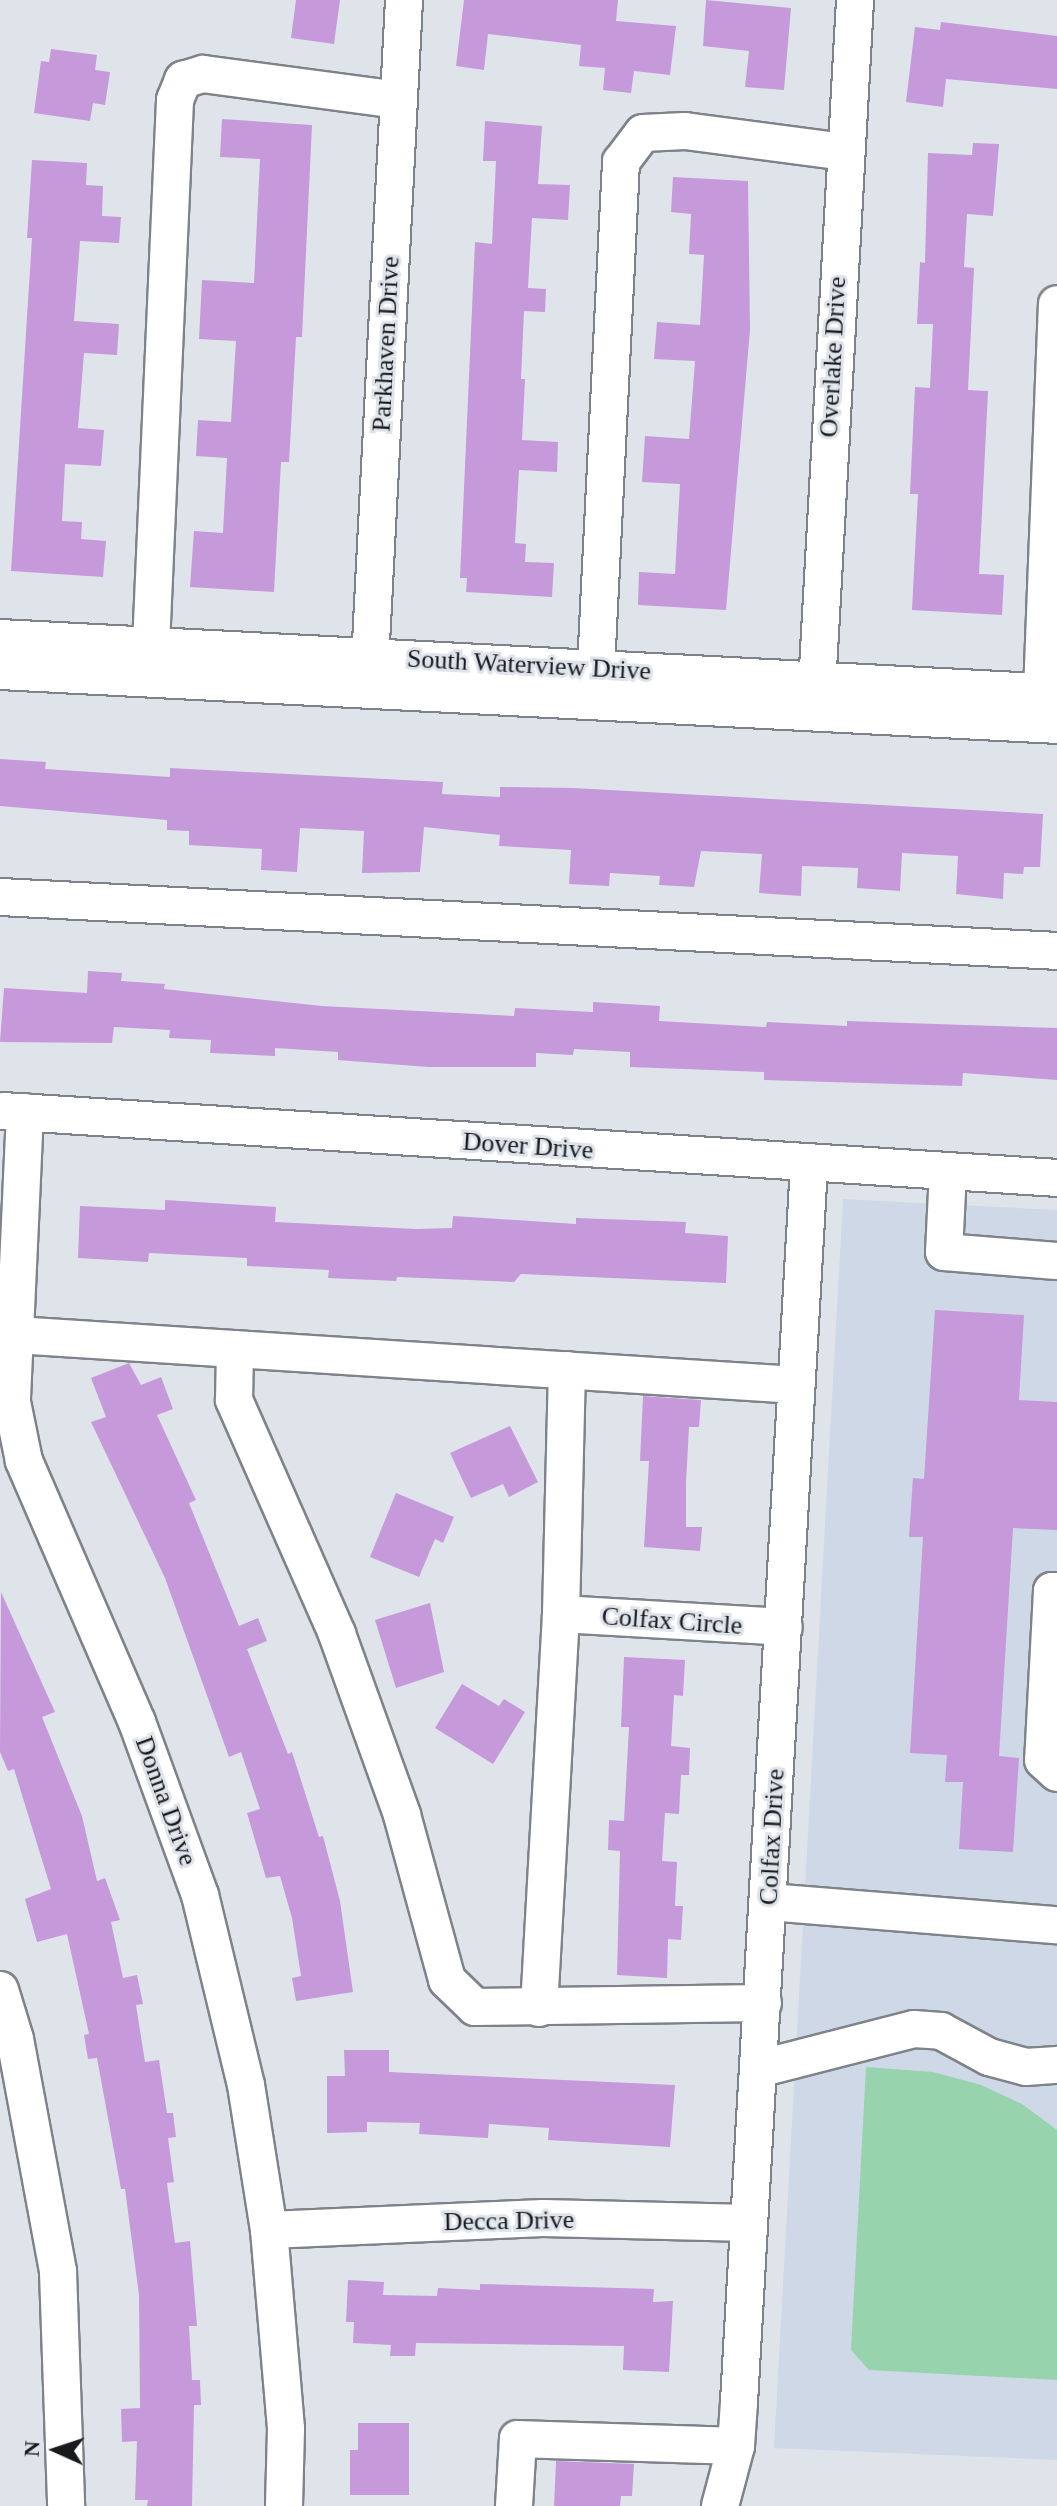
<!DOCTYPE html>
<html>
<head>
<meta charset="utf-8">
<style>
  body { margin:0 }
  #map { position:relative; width:1057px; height:2506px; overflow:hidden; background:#dfe4eb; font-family:Georgia,serif }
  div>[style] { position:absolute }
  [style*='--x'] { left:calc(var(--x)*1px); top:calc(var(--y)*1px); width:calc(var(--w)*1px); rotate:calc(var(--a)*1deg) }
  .built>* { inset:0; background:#cfd8e6 }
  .green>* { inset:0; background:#97d3ac }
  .building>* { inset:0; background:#c699db }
  .roads { filter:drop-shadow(2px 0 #7e8389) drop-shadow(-2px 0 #7e8389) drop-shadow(0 2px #7e8389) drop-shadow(0 -2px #7e8389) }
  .minor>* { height:36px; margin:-18px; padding:0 18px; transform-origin:18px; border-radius:18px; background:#fff }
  span { translate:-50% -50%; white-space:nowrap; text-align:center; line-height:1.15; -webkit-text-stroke:6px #dfe4eb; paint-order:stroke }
  .street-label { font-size:26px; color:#191a1d }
  .north { position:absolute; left:16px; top:2410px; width:80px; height:80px; -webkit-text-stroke:6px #dfe4eb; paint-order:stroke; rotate:273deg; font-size:22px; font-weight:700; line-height:32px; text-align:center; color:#191a1d }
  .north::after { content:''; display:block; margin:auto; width:28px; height:36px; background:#191a1d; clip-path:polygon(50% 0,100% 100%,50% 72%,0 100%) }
</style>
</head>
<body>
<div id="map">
  <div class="built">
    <i style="clip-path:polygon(843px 1199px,1057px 1210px,1057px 2460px,774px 2448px)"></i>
  </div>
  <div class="green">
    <i style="clip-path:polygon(866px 2067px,933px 2072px,981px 2085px,1022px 2104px,1057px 2130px,1057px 2380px,869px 2370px,851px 2350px)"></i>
  </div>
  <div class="building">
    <i style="clip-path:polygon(296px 0,340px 0,334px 44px,291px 38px)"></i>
    <i style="clip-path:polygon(464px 0,618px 0,616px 21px,676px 26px,670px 75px,634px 71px,631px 93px,603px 90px,605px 68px,579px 66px,581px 45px,488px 34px,484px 70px,456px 66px)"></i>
    <i style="clip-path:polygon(706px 0,791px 8px,784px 90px,745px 87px,749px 51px,703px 46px)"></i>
    <i style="clip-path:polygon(941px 22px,1057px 36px,1057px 89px,946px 79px,943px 107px,906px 102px,915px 27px,940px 30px)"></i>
    <i style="clip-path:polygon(51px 49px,97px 55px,95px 70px,110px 72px,105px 105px,93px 103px,90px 121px,34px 113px,41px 61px,49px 62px)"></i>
    <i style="clip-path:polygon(222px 119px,312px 125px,302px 337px,296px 337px,289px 462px,281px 462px,274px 592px,190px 587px,194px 531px,223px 533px,227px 458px,196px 456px,198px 420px,231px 422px,236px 341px,199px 339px,202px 280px,254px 283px,260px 159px,220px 157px)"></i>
    <i style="clip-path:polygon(485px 121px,542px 126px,538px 184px,570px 185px,568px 220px,532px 218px,528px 288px,546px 289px,545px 312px,524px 311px,521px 379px,525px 379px,522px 440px,558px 442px,557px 472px,519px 470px,515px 543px,526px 544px,525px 562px,554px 563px,552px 597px,466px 592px,467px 578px,460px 578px,475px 242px,492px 244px,496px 161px,483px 161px)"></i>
    <i style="clip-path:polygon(973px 143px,999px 144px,993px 216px,967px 214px,964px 267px,974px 268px,968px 390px,988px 391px,979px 574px,1004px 575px,1002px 615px,912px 610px,918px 494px,910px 494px,915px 387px,930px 388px,933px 324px,917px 324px,920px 262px,925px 263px,928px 153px,972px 155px)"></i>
    <i style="clip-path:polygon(32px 160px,87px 163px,86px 185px,103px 186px,102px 216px,121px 217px,119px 243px,80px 241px,74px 321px,119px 324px,117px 355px,84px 353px,78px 428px,104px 430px,101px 466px,65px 464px,62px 521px,82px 522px,81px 539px,106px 541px,103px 577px,11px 571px,32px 238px,27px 238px)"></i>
    <i style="clip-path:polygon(673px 177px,748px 181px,750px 330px,726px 610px,638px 605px,639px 572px,675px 574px,680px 484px,642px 482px,645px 436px,689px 439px,695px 361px,654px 359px,657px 322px,700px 325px,704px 255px,689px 254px,691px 214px,671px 212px)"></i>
    <i style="clip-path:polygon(0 759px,46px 762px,45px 769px,170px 777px,170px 768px,443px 782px,442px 794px,500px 797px,500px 787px,574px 788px,1043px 814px,1040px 867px,1024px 867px,1023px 874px,1004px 873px,1003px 899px,956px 894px,958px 856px,902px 853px,900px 891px,857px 888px,858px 868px,802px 866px,801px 896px,759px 893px,762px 854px,701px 851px,694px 887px,659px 885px,660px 876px,610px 873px,609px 886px,569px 884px,571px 850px,499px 846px,500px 835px,424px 827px,420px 872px,362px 873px,364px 831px,300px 828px,297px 872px,261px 870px,262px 849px,189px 845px,189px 831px,167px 830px,167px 820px,0 806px)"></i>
    <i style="clip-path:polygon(88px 971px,122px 973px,121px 981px,165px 984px,164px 989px,322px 1006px,514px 1016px,515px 1008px,593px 1012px,593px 1002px,660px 1006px,659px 1021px,766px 1027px,767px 1022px,847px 1026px,847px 1021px,1057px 1028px,1057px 1080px,963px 1073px,962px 1086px,764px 1080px,764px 1072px,630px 1067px,630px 1052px,574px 1049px,573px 1055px,536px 1053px,536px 1067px,428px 1067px,338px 1060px,338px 1052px,275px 1048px,275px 1056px,210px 1053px,211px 1040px,169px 1038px,170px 1030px,114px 1027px,112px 1043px,0 1042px,4px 988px,87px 993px)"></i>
    <i style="clip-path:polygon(165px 1200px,276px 1207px,275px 1222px,416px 1229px,452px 1228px,453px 1216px,576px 1224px,576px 1218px,686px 1222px,685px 1233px,728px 1236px,726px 1283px,521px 1274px,514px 1282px,397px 1277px,396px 1281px,328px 1278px,329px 1270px,247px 1266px,247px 1258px,149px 1253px,148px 1262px,78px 1258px,80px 1206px,165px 1210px)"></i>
    <i style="clip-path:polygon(935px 1310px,1024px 1315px,1019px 1400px,1057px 1402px,1057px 1530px,1013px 1528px,999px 1756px,1019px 1758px,1013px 1852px,959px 1849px,963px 1782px,945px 1782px,947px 1755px,910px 1753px,923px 1537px,909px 1537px,913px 1478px,924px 1479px)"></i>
    <i style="clip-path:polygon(129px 1363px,141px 1385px,161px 1377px,173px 1409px,157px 1415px,196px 1500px,189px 1503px,239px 1626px,258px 1618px,267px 1641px,247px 1649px,288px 1754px,292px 1752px,319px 1837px,323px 1836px,340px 1901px,353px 1992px,296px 2001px,292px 1978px,301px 1976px,292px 1918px,280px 1876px,266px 1878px,247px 1813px,260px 1809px,241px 1752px,229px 1757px,165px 1578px,91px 1422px,106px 1417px,91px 1378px)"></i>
    <i style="clip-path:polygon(643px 1396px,701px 1400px,699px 1427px,689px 1427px,686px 1483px,686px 1527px,702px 1527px,700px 1551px,644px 1547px,649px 1461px,640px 1461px)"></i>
    <i style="clip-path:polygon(510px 1426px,538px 1482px,509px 1497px,503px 1484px,471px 1498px,450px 1453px)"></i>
    <i style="clip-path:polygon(396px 1493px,454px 1517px,443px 1543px,435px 1539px,419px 1577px,370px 1557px)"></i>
    <i style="clip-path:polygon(1px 1592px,55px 1712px,42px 1717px,82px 1816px,97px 1881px,105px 1878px,120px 1920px,111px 1922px,123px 1978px,137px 1975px,143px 2004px,136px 2005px,145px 2062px,159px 2060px,167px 2113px,173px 2113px,176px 2137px,168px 2138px,174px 2182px,167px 2183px,175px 2243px,190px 2241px,197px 2326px,189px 2326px,192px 2380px,200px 2380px,201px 2405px,194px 2405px,192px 2506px,147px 2506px,148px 2500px,135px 2500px,137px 2441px,122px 2442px,121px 2409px,140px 2408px,139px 2295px,125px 2189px,121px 2189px,97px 2058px,88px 2059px,84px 2035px,89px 2034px,67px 1934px,37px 1942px,25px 1899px,51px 1889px,14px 1769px,8px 1771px,0 1752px)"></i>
    <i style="clip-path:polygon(430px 1603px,444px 1672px,396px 1688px,375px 1620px)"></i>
    <i style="clip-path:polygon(624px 1657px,685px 1660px,683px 1696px,674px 1695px,671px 1746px,690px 1748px,689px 1775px,681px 1775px,679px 1814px,665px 1813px,662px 1861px,677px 1862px,675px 1906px,683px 1906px,681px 1940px,668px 1939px,667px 1978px,617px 1975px,620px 1851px,608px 1850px,609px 1820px,624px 1821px,629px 1727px,621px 1727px)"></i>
    <i style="clip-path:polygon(462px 1684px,499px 1706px,504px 1699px,525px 1712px,493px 1764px,435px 1728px)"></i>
    <i style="clip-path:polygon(344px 2050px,389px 2050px,389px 2072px,675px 2085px,670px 2147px,548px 2140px,549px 2128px,489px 2124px,488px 2138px,419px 2134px,420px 2123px,367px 2122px,367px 2132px,327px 2133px,327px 2076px,345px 2076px)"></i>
    <i style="clip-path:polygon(348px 2280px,384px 2282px,383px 2295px,437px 2296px,438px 2288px,480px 2290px,480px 2284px,654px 2289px,653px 2302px,673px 2301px,669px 2372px,623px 2370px,624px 2346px,416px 2343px,415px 2356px,390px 2356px,391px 2345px,353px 2343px,354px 2322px,346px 2322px)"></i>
    <i style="clip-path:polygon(358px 2423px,409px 2423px,409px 2495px,350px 2495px,350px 2450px,358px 2450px)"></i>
    <i style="clip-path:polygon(556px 2461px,634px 2464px,632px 2496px,621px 2496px,620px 2506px,554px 2506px)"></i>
  </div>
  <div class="roads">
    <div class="minor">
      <i style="--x:0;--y:638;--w:1058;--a:2.98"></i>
      <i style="--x:151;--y:646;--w:547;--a:-87.48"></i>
      <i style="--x:175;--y:100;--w:22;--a:-68"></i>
      <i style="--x:183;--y:80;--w:21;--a:-17"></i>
      <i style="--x:203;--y:74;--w:197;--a:7.6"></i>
      <i style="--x:596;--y:668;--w:507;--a:-87.17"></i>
      <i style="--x:621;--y:162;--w:36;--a:-53"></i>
      <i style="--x:643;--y:133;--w:42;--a:-2.7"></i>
      <i style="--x:685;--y:131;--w:161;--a:7.5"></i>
      <i style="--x:0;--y:671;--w:1058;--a:2.92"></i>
      <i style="--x:369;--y:682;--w:683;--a:-87.06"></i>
      <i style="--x:1042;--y:693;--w:389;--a:-87.8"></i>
      <i style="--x:816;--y:705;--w:706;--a:-86.83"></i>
      <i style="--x:0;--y:897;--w:1058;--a:2.92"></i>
      <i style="--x:2;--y:1111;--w:1057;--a:3.63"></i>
      <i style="--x:25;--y:1112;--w:290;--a:92.6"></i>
      <i style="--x:12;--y:1402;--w:60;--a:78.5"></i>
      <i style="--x:24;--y:1461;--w:284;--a:66.6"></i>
      <i style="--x:137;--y:1722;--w:184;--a:70"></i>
      <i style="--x:200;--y:1895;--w:195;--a:76.4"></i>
      <i style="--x:246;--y:2085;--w:147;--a:81"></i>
      <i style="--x:269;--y:2230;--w:200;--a:85.1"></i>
      <i style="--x:286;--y:2429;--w:77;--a:91.5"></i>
      <i style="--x:948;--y:1171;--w:81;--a:92.8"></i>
      <i style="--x:944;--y:1252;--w:113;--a:4.6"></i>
      <i style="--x:0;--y:1334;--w:798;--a:3.67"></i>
      <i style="--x:235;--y:1349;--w:51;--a:91.1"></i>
      <i style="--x:234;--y:1400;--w:256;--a:66.2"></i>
      <i style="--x:337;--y:1634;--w:192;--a:70.2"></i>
      <i style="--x:402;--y:1815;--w:171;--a:74.7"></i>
      <i style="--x:447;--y:1980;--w:39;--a:44"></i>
      <i style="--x:475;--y:2007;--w:288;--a:-0.8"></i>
      <i style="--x:1057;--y:1591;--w:5;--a:180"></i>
      <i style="--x:1052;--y:1591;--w:169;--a:93"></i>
      <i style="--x:1043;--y:1760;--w:19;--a:43"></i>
      <i style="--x:561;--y:1614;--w:223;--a:3.3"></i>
      <i style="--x:768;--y:1902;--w:290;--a:4.6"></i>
      <i style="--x:0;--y:1990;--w:51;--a:73"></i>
      <i style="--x:15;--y:2039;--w:237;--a:79.5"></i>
      <i style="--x:58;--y:2272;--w:234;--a:88"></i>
      <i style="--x:539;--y:2008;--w:395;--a:-86.8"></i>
      <i style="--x:561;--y:1614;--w:244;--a:-88.6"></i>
      <i style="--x:758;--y:2069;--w:161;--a:-14.4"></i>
      <i style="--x:914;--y:2029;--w:27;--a:4"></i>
      <i style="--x:941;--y:2031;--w:55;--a:28.4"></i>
      <i style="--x:989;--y:2057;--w:38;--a:15"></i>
      <i style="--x:1026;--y:2067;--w:31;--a:-4"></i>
      <i style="--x:269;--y:2230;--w:274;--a:-2.5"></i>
      <i style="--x:543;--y:2218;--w:206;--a:1.4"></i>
      <i style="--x:514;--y:2506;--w:67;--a:-86.6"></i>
      <i style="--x:518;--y:2439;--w:218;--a:1.8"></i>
      <i style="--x:720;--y:2506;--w:62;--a:-75.1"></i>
      <i style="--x:736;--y:2446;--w:44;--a:-86.1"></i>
      <i style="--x:739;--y:2402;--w:1239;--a:-86.76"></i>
    </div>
  </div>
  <div class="street-label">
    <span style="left:386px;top:344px;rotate:-87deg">Parkhaven Drive</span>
    <span style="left:833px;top:357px;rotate:-87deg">Overlake Drive</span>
    <span style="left:529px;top:665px;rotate:3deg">South Waterview Drive</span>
    <span style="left:528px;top:1146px;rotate:4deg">Dover Drive</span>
    <span style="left:672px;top:1621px;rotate:4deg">Colfax Circle</span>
    <span style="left:166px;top:1801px;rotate:70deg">Donna Drive</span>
    <span style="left:772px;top:1837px;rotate:-87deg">Colfax Drive</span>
    <span style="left:509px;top:2221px;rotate:-1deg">Decca Drive</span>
  </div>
  <div class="north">N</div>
</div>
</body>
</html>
